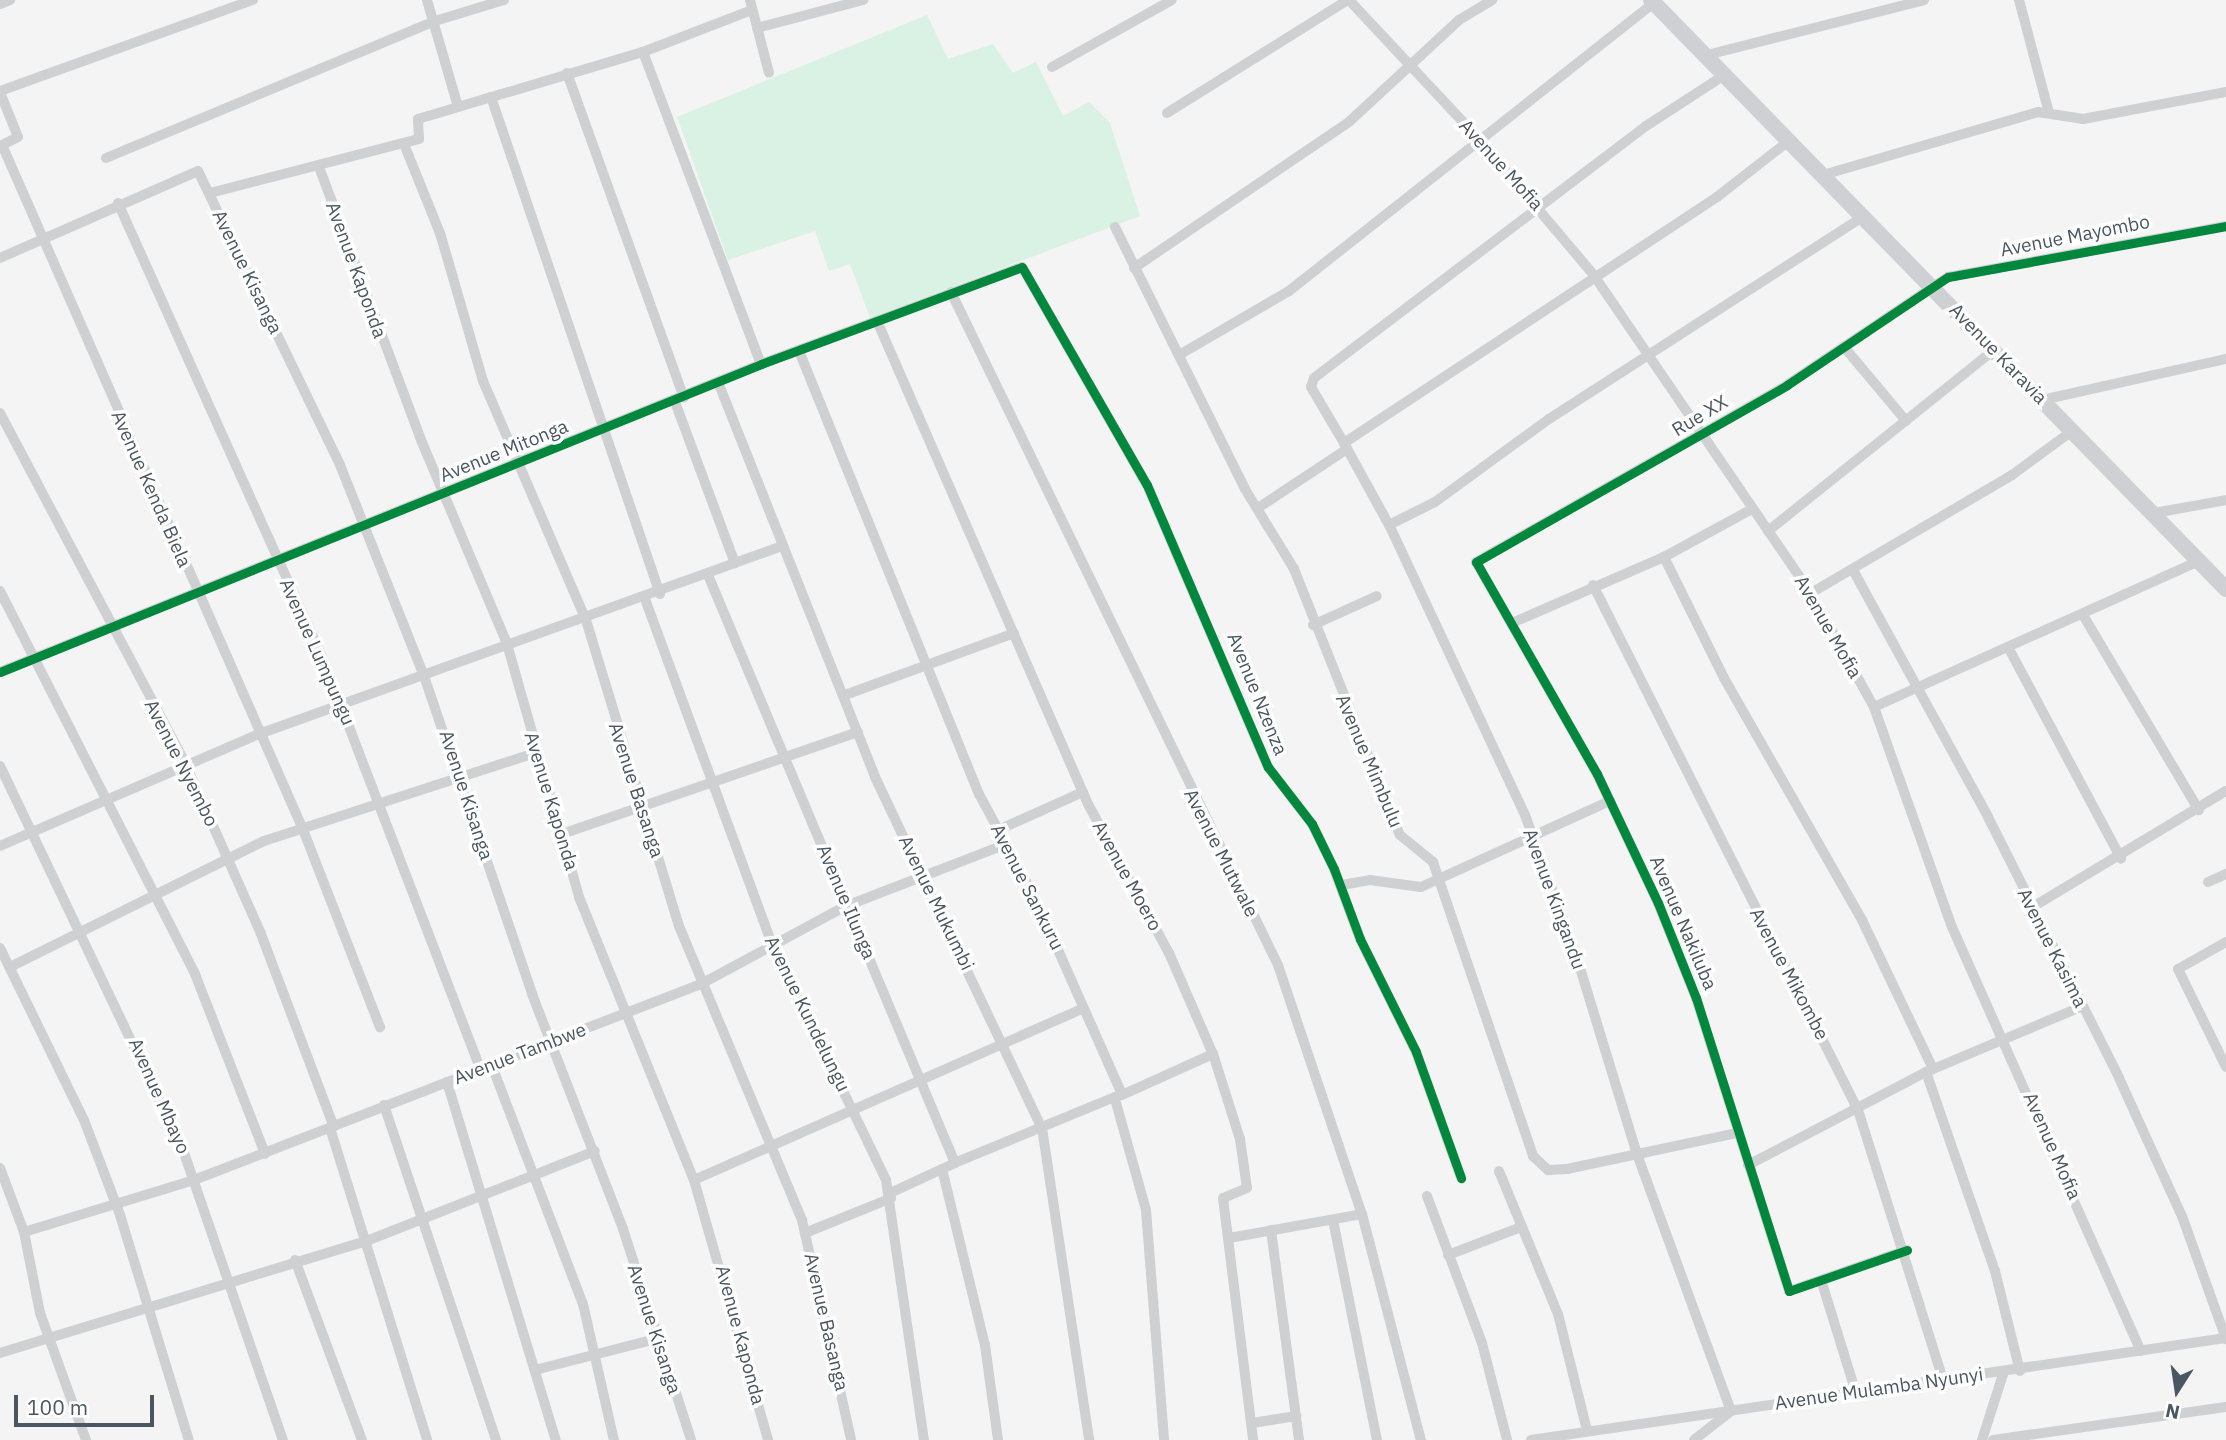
<!DOCTYPE html>
<html>
<head>
<meta charset="utf-8">
<style>
  body { margin:0 }
  #map { position:relative; width:2226px; height:1440px; overflow:hidden; background:#f4f4f4; font-family:"IBM Plex Sans",sans-serif }
  div>[style] { position:absolute }
  [style*='--x'] { left:calc(var(--x)*1px); top:calc(var(--y)*1px); width:calc(var(--w)*1px); rotate:calc(var(--a)*1deg) }
  .green>* { inset:0; background:#d9f2e3 }
  .street>* { height:10px; margin:-5px; padding:0 5px; transform-origin:5px; border-radius:5px; background:#ced0d2 }
  .secondary>* { height:16px; margin:-8px; padding:0 8px; transform-origin:8px; border-radius:8px; background:#ced0d4 }
  .cycleway>* { height:9px; margin:-4.5px; padding:0 4.5px; transform-origin:4.5px; border-radius:4.5px; background:#00873e }
  span { translate:-50% -50%; white-space:nowrap; text-align:center; line-height:1.15; -webkit-text-stroke:7px #fff; paint-order:stroke }
  .street-label { font-size:19px; color:#4a5661 }
  .north { position:absolute; left:2142px; top:1356px; width:70px; height:70px; -webkit-text-stroke:5px #fff; paint-order:stroke; rotate:192deg; font-size:19px; font-weight:700; line-height:28px; text-align:center; color:#4a5661 }
  .north::after { content:''; display:block; margin:auto; width:24px; height:32px; background:#4a5661; clip-path:polygon(50% 0,100% 100%,50% 72%,0 100%) }
  .scale { position:absolute; left:14px; top:1395px; width:140px; height:32px; box-sizing:border-box; border:4px solid #4a5661; border-top:0; padding-left:9px; font-size:21px; line-height:24px; white-space:nowrap; color:#4a5661; -webkit-text-stroke:5px #fff; paint-order:stroke }
</style>
</head>
<body>
<div id="map">
  <div class="green">
    <i style="clip-path:polygon(927px 15px,948px 59px,993px 44px,1013px 73px,1036px 62px,1063px 116px,1089px 102px,1110px 123px,1140px 216px,870px 318px,850px 264px,829px 271px,815px 231px,728px 260px,677px 117px)"></i>
  </div>
  <div class="street">
    <i style="--x:427;--y:0;--w:111;--a:73.8"></i>
    <i style="--x:750;--y:0;--w:75;--a:75.4"></i>
    <i style="--x:1349;--y:0;--w:189;--a:46.9"></i>
    <i style="--x:1478;--y:138;--w:178;--a:49.8"></i>
    <i style="--x:1593;--y:274;--w:386;--a:55.7"></i>
    <i style="--x:1811;--y:593;--w:130;--a:61.1"></i>
    <i style="--x:1874;--y:707;--w:233;--a:70.5"></i>
    <i style="--x:1952;--y:927;--w:464;--a:66"></i>
    <i style="--x:2019;--y:0;--w:117;--a:75.1"></i>
    <i style="--x:0;--y:4;--w:11;--a:-22"></i>
    <i style="--x:757;--y:28;--w:110;--a:-14.8"></i>
    <i style="--x:643;--y:52;--w:334;--a:69.3"></i>
    <i style="--x:1707;--y:55;--w:224;--a:-14.2"></i>
    <i style="--x:1052;--y:67;--w:137;--a:-29.2"></i>
    <i style="--x:567;--y:73;--w:345;--a:70.2"></i>
    <i style="--x:0;--y:91;--w:269;--a:-19.8"></i>
    <i style="--x:0;--y:92;--w:48;--a:68.2"></i>
    <i style="--x:18;--y:137;--w:20;--a:153"></i>
    <i style="--x:491;--y:97;--w:525;--a:71.22"></i>
    <i style="--x:1167;--y:113;--w:213;--a:-32"></i>
    <i style="--x:404;--y:144;--w:96;--a:68"></i>
    <i style="--x:440;--y:233;--w:154;--a:73.8"></i>
    <i style="--x:483;--y:381;--w:260;--a:66.7"></i>
    <i style="--x:586;--y:620;--w:320;--a:73.1"></i>
    <i style="--x:679;--y:926;--w:319;--a:67.3"></i>
    <i style="--x:802;--y:1220;--w:225;--a:77.4"></i>
    <i style="--x:2;--y:145;--w:745;--a:66.26"></i>
    <i style="--x:302;--y:827;--w:215;--a:68.7"></i>
    <i style="--x:106;--y:158;--w:356;--a:-22.6"></i>
    <i style="--x:435;--y:21;--w:72;--a:-16.9"></i>
    <i style="--x:319;--y:167;--w:291;--a:69.5"></i>
    <i style="--x:421;--y:440;--w:221;--a:67.1"></i>
    <i style="--x:507;--y:644;--w:263;--a:74.1"></i>
    <i style="--x:579;--y:897;--w:305;--a:67.9"></i>
    <i style="--x:694;--y:1180;--w:270;--a:74.1"></i>
    <i style="--x:1823;--y:175;--w:224;--a:-16.3"></i>
    <i style="--x:2038;--y:112;--w:46;--a:8.8"></i>
    <i style="--x:2083;--y:119;--w:146;--a:-10.7"></i>
    <i style="--x:210;--y:193;--w:216;--a:-14.5"></i>
    <i style="--x:419;--y:139;--w:20;--a:-93"></i>
    <i style="--x:418;--y:119;--w:235;--a:-16.6"></i>
    <i style="--x:643;--y:52;--w:117;--a:-21.1"></i>
    <i style="--x:118;--y:203;--w:500;--a:65.8"></i>
    <i style="--x:323;--y:659;--w:440;--a:69"></i>
    <i style="--x:1115;--y:227;--w:292;--a:63.6"></i>
    <i style="--x:1245;--y:489;--w:94;--a:58.5"></i>
    <i style="--x:1294;--y:569;--w:286;--a:68.3"></i>
    <i style="--x:1400;--y:835;--w:43;--a:39.3"></i>
    <i style="--x:1433;--y:862;--w:311;--a:71.2"></i>
    <i style="--x:1533;--y:1156;--w:21;--a:43"></i>
    <i style="--x:1548;--y:1170;--w:19;--a:-3"></i>
    <i style="--x:1567;--y:1169;--w:173;--a:-12"></i>
    <i style="--x:0;--y:258;--w:216;--a:-23.7"></i>
    <i style="--x:198;--y:171;--w:326;--a:64.2"></i>
    <i style="--x:340;--y:465;--w:227;--a:68.3"></i>
    <i style="--x:424;--y:676;--w:336;--a:71.2"></i>
    <i style="--x:532;--y:994;--w:252;--a:68.8"></i>
    <i style="--x:623;--y:1229;--w:222;--a:72.1"></i>
    <i style="--x:1134;--y:268;--w:261;--a:-34.2"></i>
    <i style="--x:1350;--y:121;--w:149;--a:-42.8"></i>
    <i style="--x:1459;--y:20;--w:39;--a:-31"></i>
    <i style="--x:951;--y:292;--w:748;--a:64.09"></i>
    <i style="--x:1278;--y:965;--w:263;--a:71.4"></i>
    <i style="--x:1362;--y:1214;--w:234;--a:75.4"></i>
    <i style="--x:877;--y:321;--w:527;--a:66.4"></i>
    <i style="--x:1088;--y:804;--w:170;--a:61.5"></i>
    <i style="--x:1169;--y:953;--w:110;--a:66.5"></i>
    <i style="--x:1213;--y:1054;--w:89;--a:72.4"></i>
    <i style="--x:1240;--y:1139;--w:49;--a:81.9"></i>
    <i style="--x:1247;--y:1188;--w:26;--a:157"></i>
    <i style="--x:1223;--y:1198;--w:244;--a:82.9"></i>
    <i style="--x:1845;--y:348;--w:95;--a:50.1"></i>
    <i style="--x:799;--y:351;--w:478;--a:67.9"></i>
    <i style="--x:979;--y:794;--w:118;--a:61.7"></i>
    <i style="--x:1035;--y:898;--w:214;--a:66.1"></i>
    <i style="--x:1122;--y:1094;--w:181;--a:157.6"></i>
    <i style="--x:1179;--y:355;--w:127;--a:-30.2"></i>
    <i style="--x:1289;--y:291;--w:465;--a:-38.3"></i>
    <i style="--x:718;--y:382;--w:425;--a:68.3"></i>
    <i style="--x:875;--y:777;--w:389;--a:64.6"></i>
    <i style="--x:1042;--y:1128;--w:316;--a:81.4"></i>
    <i style="--x:2042;--y:400;--w:189;--a:-12.6"></i>
    <i style="--x:675;--y:402;--w:172;--a:69.6"></i>
    <i style="--x:0;--y:413;--w:396;--a:62.1"></i>
    <i style="--x:185;--y:763;--w:187;--a:66"></i>
    <i style="--x:261;--y:934;--w:206;--a:69.3"></i>
    <i style="--x:1344;--y:443;--w:65;--a:-120.5"></i>
    <i style="--x:1311;--y:387;--w:9;--a:-72"></i>
    <i style="--x:1314;--y:378;--w:417;--a:-37.2"></i>
    <i style="--x:1646;--y:126;--w:95;--a:-33"></i>
    <i style="--x:1258;--y:508;--w:107;--a:-33.5"></i>
    <i style="--x:2154;--y:513;--w:73;--a:-10.2"></i>
    <i style="--x:1389;--y:525;--w:51;--a:-26.6"></i>
    <i style="--x:1435;--y:502;--w:141;--a:-36.1"></i>
    <i style="--x:1549;--y:419;--w:375;--a:-32.8"></i>
    <i style="--x:1768;--y:531;--w:290;--a:-38.7"></i>
    <i style="--x:1664;--y:557;--w:135;--a:63.6"></i>
    <i style="--x:1724;--y:678;--w:279;--a:60.3"></i>
    <i style="--x:1862;--y:920;--w:165;--a:64.5"></i>
    <i style="--x:1853;--y:570;--w:281;--a:61.3"></i>
    <i style="--x:1988;--y:817;--w:292;--a:63.3"></i>
    <i style="--x:2119;--y:1078;--w:152;--a:65.5"></i>
    <i style="--x:2182;--y:1216;--w:131;--a:70.3"></i>
    <i style="--x:708;--y:575;--w:638;--a:67.21"></i>
    <i style="--x:955;--y:1163;--w:72;--a:155.2"></i>
    <i style="--x:1593;--y:585;--w:588;--a:63.22"></i>
    <i style="--x:1858;--y:1110;--w:283;--a:72.5"></i>
    <i style="--x:0;--y:591;--w:430;--a:63"></i>
    <i style="--x:195;--y:974;--w:193;--a:68.7"></i>
    <i style="--x:1811;--y:593;--w:233;--a:-30.4"></i>
    <i style="--x:2012;--y:475;--w:74;--a:-36.3"></i>
    <i style="--x:645;--y:599;--w:370;--a:69.8"></i>
    <i style="--x:773;--y:946;--w:260;--a:64.2"></i>
    <i style="--x:886;--y:1180;--w:263;--a:81.7"></i>
    <i style="--x:2083;--y:615;--w:227;--a:59.3"></i>
    <i style="--x:1512;--y:623;--w:166;--a:-23.5"></i>
    <i style="--x:1664;--y:557;--w:100;--a:-28.6"></i>
    <i style="--x:1313;--y:625;--w:70;--a:-24.4"></i>
    <i style="--x:2008;--y:647;--w:240;--a:61.9"></i>
    <i style="--x:0;--y:672;--w:821;--a:-22.03"></i>
    <i style="--x:761;--y:364;--w:278;--a:-20.4"></i>
    <i style="--x:1022;--y:267;--w:251;--a:60.2"></i>
    <i style="--x:1147;--y:485;--w:307;--a:66.8"></i>
    <i style="--x:1268;--y:767;--w:72;--a:52.3"></i>
    <i style="--x:1312;--y:824;--w:50;--a:63.9"></i>
    <i style="--x:1334;--y:869;--w:75;--a:69.6"></i>
    <i style="--x:1360;--y:939;--w:126;--a:63.6"></i>
    <i style="--x:1416;--y:1052;--w:134;--a:70.3"></i>
    <i style="--x:845;--y:695;--w:180;--a:-20.1"></i>
    <i style="--x:1874;--y:707;--w:356;--a:-24.2"></i>
    <i style="--x:0;--y:766;--w:422;--a:64.5"></i>
    <i style="--x:182;--y:1147;--w:310;--a:71"></i>
    <i style="--x:998;--y:830;--w:93;--a:-24.1"></i>
    <i style="--x:562;--y:834;--w:313;--a:-19"></i>
    <i style="--x:0;--y:846;--w:282;--a:-23.4"></i>
    <i style="--x:259;--y:734;--w:556;--a:-19.77"></i>
    <i style="--x:2208;--y:882;--w:20;--a:-24"></i>
    <i style="--x:1342;--y:885;--w:28;--a:-10"></i>
    <i style="--x:1370;--y:880;--w:51;--a:7.8"></i>
    <i style="--x:1421;--y:887;--w:208;--a:-24.5"></i>
    <i style="--x:2031;--y:908;--w:227;--a:-31"></i>
    <i style="--x:2226;--y:942;--w:55;--a:150.6"></i>
    <i style="--x:2178;--y:969;--w:109;--a:63.9"></i>
    <i style="--x:0;--y:948;--w:191;--a:64"></i>
    <i style="--x:84;--y:1120;--w:102;--a:69.2"></i>
    <i style="--x:120;--y:1215;--w:235;--a:73"></i>
    <i style="--x:10;--y:967;--w:284;--a:-26.4"></i>
    <i style="--x:264;--y:841;--w:285;--a:-18"></i>
    <i style="--x:492;--y:1066;--w:255;--a:69.1"></i>
    <i style="--x:583;--y:1304;--w:139;--a:77.2"></i>
    <i style="--x:1926;--y:1072;--w:211;--a:70.9"></i>
    <i style="--x:1995;--y:1271;--w:103;--a:76"></i>
    <i style="--x:447;--y:1082;--w:374;--a:73.1"></i>
    <i style="--x:1122;--y:1095;--w:100;--a:-24.3"></i>
    <i style="--x:1115;--y:1099;--w:115;--a:74.4"></i>
    <i style="--x:1146;--y:1210;--w:231;--a:85.5"></i>
    <i style="--x:384;--y:1105;--w:353;--a:71.5"></i>
    <i style="--x:330;--y:1128;--w:327;--a:72.7"></i>
    <i style="--x:1748;--y:1165;--w:201;--a:-27.6"></i>
    <i style="--x:1926;--y:1072;--w:168;--a:-22.8"></i>
    <i style="--x:0;--y:1168;--w:68;--a:69.4"></i>
    <i style="--x:24;--y:1232;--w:83;--a:78.8"></i>
    <i style="--x:40;--y:1313;--w:135;--a:70.1"></i>
    <i style="--x:942;--y:1169;--w:181;--a:76.3"></i>
    <i style="--x:985;--y:1345;--w:96;--a:82.2"></i>
    <i style="--x:1499;--y:1171;--w:155;--a:67.6"></i>
    <i style="--x:1558;--y:1314;--w:120;--a:76"></i>
    <i style="--x:694;--y:1180;--w:422;--a:-23.8"></i>
    <i style="--x:1427;--y:1196;--w:157;--a:69.5"></i>
    <i style="--x:1482;--y:1343;--w:100;--a:75.5"></i>
    <i style="--x:1333;--y:1220;--w:224;--a:78.7"></i>
    <i style="--x:1271;--y:1230;--w:212;--a:82.4"></i>
    <i style="--x:24;--y:1232;--w:178;--a:-17"></i>
    <i style="--x:194;--y:1180;--w:544;--a:-21.14"></i>
    <i style="--x:701;--y:984;--w:165;--a:-28.3"></i>
    <i style="--x:846;--y:906;--w:169;--a:-21.1"></i>
    <i style="--x:805;--y:1233;--w:93;--a:-22.1"></i>
    <i style="--x:1229;--y:1238;--w:135;--a:-10.2"></i>
    <i style="--x:1907;--y:1250;--w:125;--a:160.8"></i>
    <i style="--x:1789;--y:1291;--w:307;--a:-107.6"></i>
    <i style="--x:1696;--y:998;--w:102;--a:-111.8"></i>
    <i style="--x:1658;--y:903;--w:143;--a:-115.3"></i>
    <i style="--x:1597;--y:774;--w:244;--a:-119.7"></i>
    <i style="--x:1476;--y:562;--w:358;--a:-29.6"></i>
    <i style="--x:1787;--y:385;--w:194;--a:-33.9"></i>
    <i style="--x:1948;--y:277;--w:283;--a:-10.4"></i>
    <i style="--x:1448;--y:1255;--w:78;--a:-21"></i>
    <i style="--x:295;--y:1260;--w:192;--a:69.6"></i>
    <i style="--x:1822;--y:1283;--w:115;--a:72.8"></i>
    <i style="--x:0;--y:1353;--w:381;--a:-17"></i>
    <i style="--x:364;--y:1242;--w:248;--a:-21.5"></i>
    <i style="--x:535;--y:1370;--w:125;--a:-14.4"></i>
    <i style="--x:1252;--y:1423;--w:45;--a:-9"></i>
    <i style="--x:1531;--y:1440;--w:702;--a:-8.35"></i>
    <i style="--x:1694;--y:1440;--w:47;--a:-38.1"></i>
    <i style="--x:1731;--y:1411;--w:277;--a:-110.1"></i>
    <i style="--x:1636;--y:1151;--w:205;--a:-107"></i>
    <i style="--x:1576;--y:955;--w:149;--a:-110"></i>
    <i style="--x:1525;--y:815;--w:320;--a:-115.1"></i>
    <i style="--x:1389;--y:525;--w:94;--a:-118.8"></i>
    <i style="--x:1344;--y:443;--w:447;--a:-33.4"></i>
    <i style="--x:1717;--y:197;--w:93;--a:-38"></i>
    <i style="--x:1982;--y:1440;--w:72;--a:-72.3"></i>
    <i style="--x:1993;--y:1440;--w:235;--a:-8.1"></i>
  </div>
  <div class="secondary">
    <i style="--x:1651;--y:0;--w:823;--a:45.69"></i>
  </div>
  <div class="cycleway">
    <i style="--x:0;--y:672;--w:821;--a:-22.03"></i>
    <i style="--x:761;--y:364;--w:278;--a:-20.4"></i>
    <i style="--x:1022;--y:267;--w:251;--a:60.2"></i>
    <i style="--x:1147;--y:485;--w:307;--a:66.8"></i>
    <i style="--x:1268;--y:767;--w:72;--a:52.3"></i>
    <i style="--x:1312;--y:824;--w:50;--a:63.9"></i>
    <i style="--x:1334;--y:869;--w:75;--a:69.6"></i>
    <i style="--x:1360;--y:939;--w:126;--a:63.6"></i>
    <i style="--x:1416;--y:1052;--w:134;--a:70.3"></i>
    <i style="--x:1907;--y:1250;--w:125;--a:160.8"></i>
    <i style="--x:1789;--y:1291;--w:307;--a:-107.6"></i>
    <i style="--x:1696;--y:998;--w:102;--a:-111.8"></i>
    <i style="--x:1658;--y:903;--w:143;--a:-115.3"></i>
    <i style="--x:1597;--y:774;--w:244;--a:-119.7"></i>
    <i style="--x:1476;--y:562;--w:358;--a:-29.6"></i>
    <i style="--x:1787;--y:385;--w:194;--a:-33.9"></i>
    <i style="--x:1948;--y:277;--w:283;--a:-10.4"></i>
  </div>
  <div class="street-label">
    <span style="left:1501px;top:165px;rotate:48deg">Avenue Mofia</span>
    <span style="left:2075px;top:236px;rotate:-11deg">Avenue Mayombo</span>
    <span style="left:356px;top:270px;rotate:70deg">Avenue Kaponda</span>
    <span style="left:247px;top:272px;rotate:64deg">Avenue Kisanga</span>
    <span style="left:1998px;top:354px;rotate:46deg">Avenue Karavia</span>
    <span style="left:1700px;top:416px;rotate:-31deg">Rue XX</span>
    <span style="left:504px;top:451px;rotate:-22deg">Avenue Mitonga</span>
    <span style="left:151px;top:489px;rotate:66deg">Avenue Kenda Biela</span>
    <span style="left:1828px;top:627px;rotate:60deg">Avenue Mofia</span>
    <span style="left:317px;top:652px;rotate:66deg">Avenue Lumpungu</span>
    <span style="left:1257px;top:694px;rotate:68deg">Avenue Nzenza</span>
    <span style="left:1369px;top:761px;rotate:67deg">Avenue Mimbulu</span>
    <span style="left:181px;top:763px;rotate:63deg">Avenue Nyembo</span>
    <span style="left:636px;top:790px;rotate:72deg">Avenue Basanga</span>
    <span style="left:466px;top:795px;rotate:72deg">Avenue Kisanga</span>
    <span style="left:551px;top:801px;rotate:73deg">Avenue Kaponda</span>
    <span style="left:1221px;top:853px;rotate:63deg">Avenue Mutwale</span>
    <span style="left:1127px;top:876px;rotate:61deg">Avenue Moero</span>
    <span style="left:1027px;top:887px;rotate:63deg">Avenue Sankuru</span>
    <span style="left:1554px;top:899px;rotate:70deg">Avenue Kingandu</span>
    <span style="left:846px;top:902px;rotate:67deg">Avenue Ilunga</span>
    <span style="left:936px;top:903px;rotate:64deg">Avenue Mukumbi</span>
    <span style="left:1683px;top:923px;rotate:67deg">Avenue Nakiluba</span>
    <span style="left:2052px;top:948px;rotate:63deg">Avenue Kasima</span>
    <span style="left:1789px;top:974px;rotate:62deg">Avenue Mikombe</span>
    <span style="left:807px;top:1014px;rotate:64deg">Avenue Kundelungu</span>
    <span style="left:520px;top:1054px;rotate:-21deg">Avenue Tambwe</span>
    <span style="left:159px;top:1096px;rotate:66deg">Avenue Mbayo</span>
    <span style="left:2052px;top:1146px;rotate:66deg">Avenue Mofia</span>
    <span style="left:826px;top:1322px;rotate:77deg">Avenue Basanga</span>
    <span style="left:654px;top:1329px;rotate:72deg">Avenue Kisanga</span>
    <span style="left:740px;top:1335px;rotate:75deg">Avenue Kaponda</span>
    <span style="left:1879px;top:1389px;rotate:-8deg">Avenue Mulamba Nyunyi</span>
  </div>
  <div class="north">N</div>
  <div class="scale">100 m</div>
</div>
</body>
</html>
